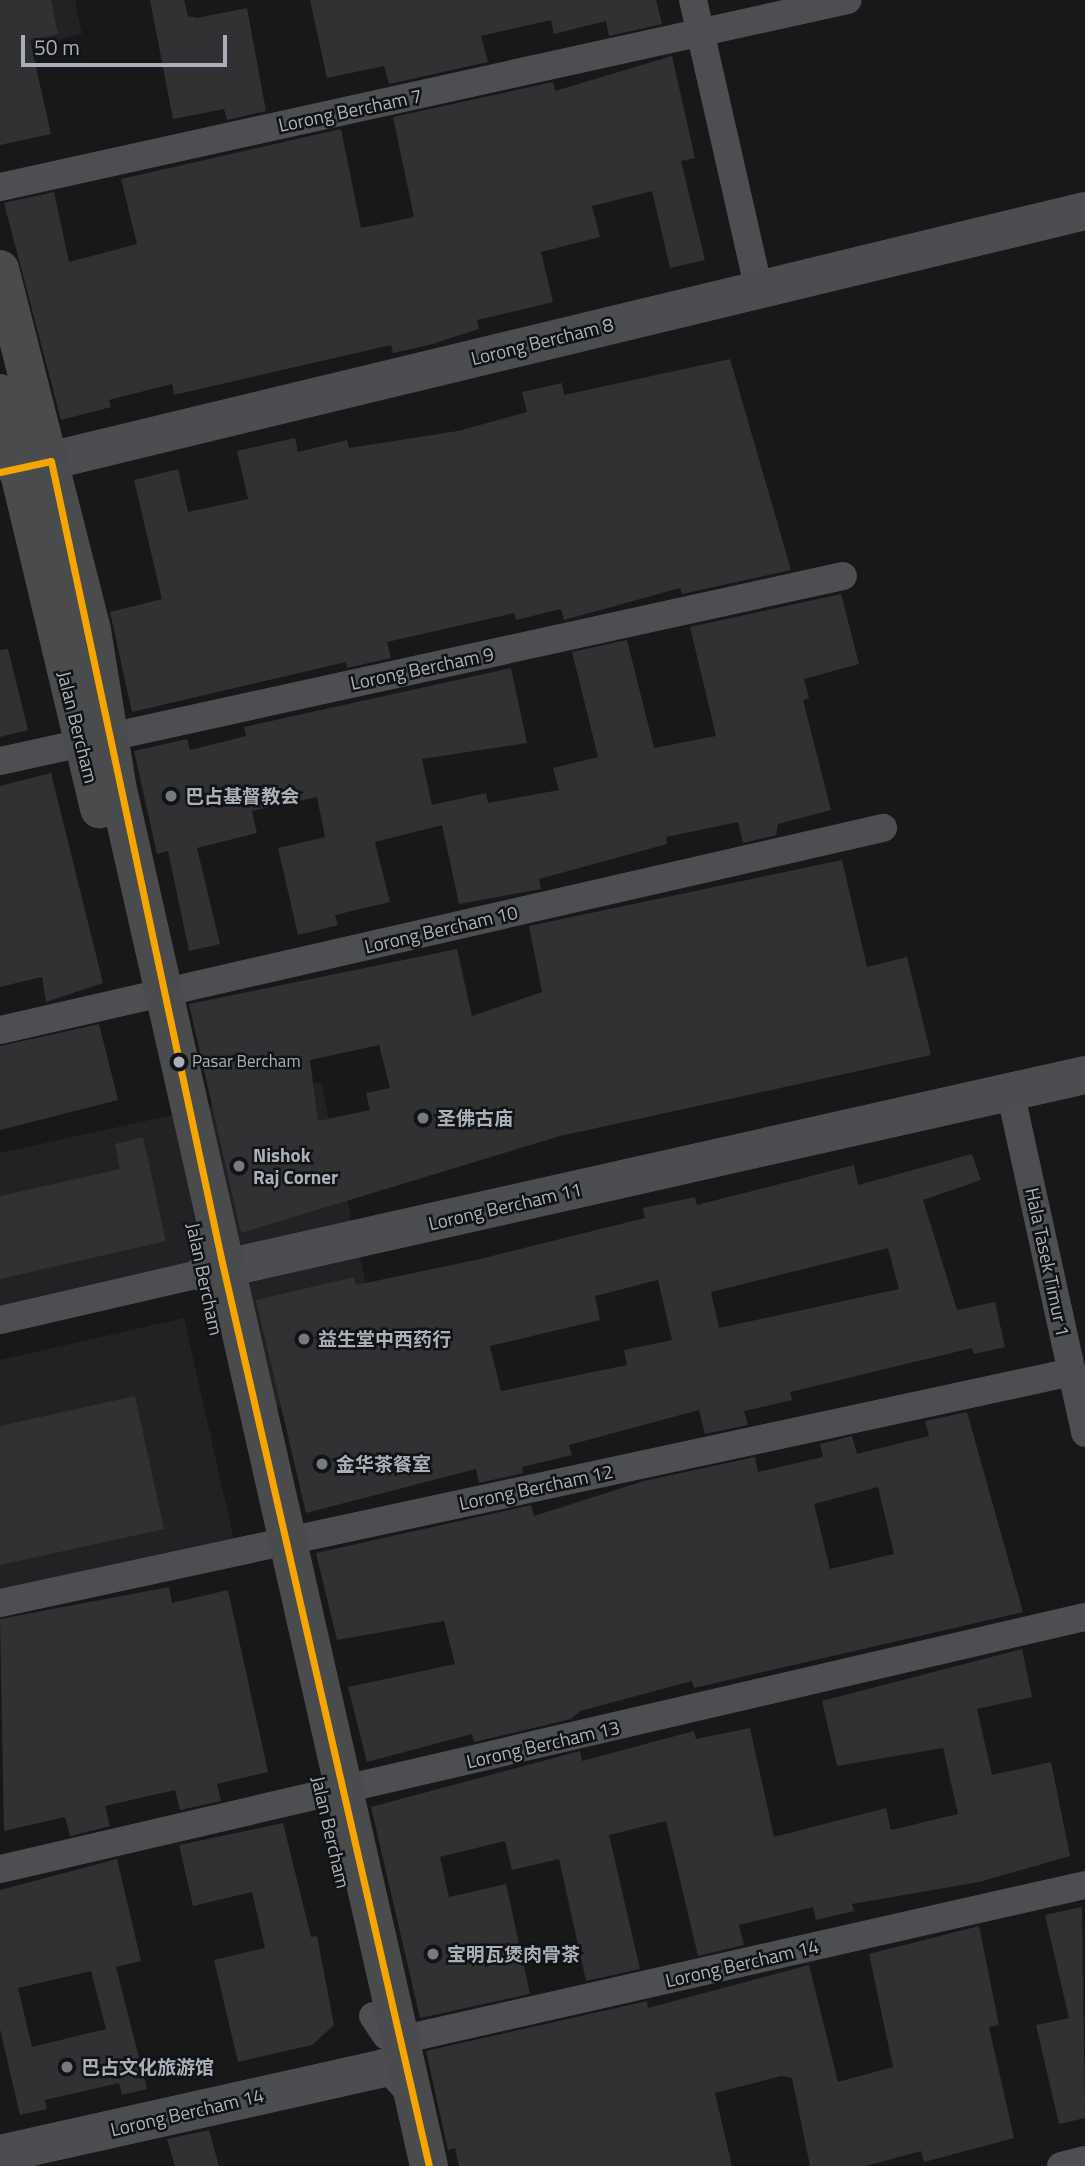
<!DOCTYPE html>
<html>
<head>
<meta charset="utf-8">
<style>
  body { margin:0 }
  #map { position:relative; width:1085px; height:2166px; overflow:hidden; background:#181819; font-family:"Titillium Web","Noto Sans SC",sans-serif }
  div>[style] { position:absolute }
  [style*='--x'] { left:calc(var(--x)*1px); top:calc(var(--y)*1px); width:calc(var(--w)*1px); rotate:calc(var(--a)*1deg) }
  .built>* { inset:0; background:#222225 }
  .building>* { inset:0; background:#313133 }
  .street>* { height:28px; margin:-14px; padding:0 14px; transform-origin:14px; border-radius:14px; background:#4c4e52 }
  .secondary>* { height:38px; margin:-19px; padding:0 19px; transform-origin:19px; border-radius:19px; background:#4b4d50 }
  .primary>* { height:38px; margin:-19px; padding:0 19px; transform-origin:19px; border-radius:19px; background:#4a4b4d }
  .bus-1>* { height:7px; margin:-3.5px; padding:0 3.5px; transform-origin:3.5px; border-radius:3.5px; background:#f7a600 }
  .dots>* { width:19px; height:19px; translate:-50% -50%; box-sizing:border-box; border:4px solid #121315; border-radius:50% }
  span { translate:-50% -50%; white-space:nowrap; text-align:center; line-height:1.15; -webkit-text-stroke:5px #121315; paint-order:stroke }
  .bus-label { font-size:17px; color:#a9b0ba }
  .left { translate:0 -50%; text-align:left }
  .street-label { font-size:19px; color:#a9b0ba }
  .poi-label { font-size:19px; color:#a9b0ba; font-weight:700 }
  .scale { position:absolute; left:21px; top:35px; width:206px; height:32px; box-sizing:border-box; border:4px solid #a9b0ba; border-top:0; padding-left:9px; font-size:21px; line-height:24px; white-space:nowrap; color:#a9b0ba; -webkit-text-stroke:5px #121315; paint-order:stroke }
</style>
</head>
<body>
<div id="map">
  <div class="built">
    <i style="clip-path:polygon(0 0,75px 0,82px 34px,0 54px)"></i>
    <i style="clip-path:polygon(321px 1082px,388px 1383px,260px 1411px,223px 1270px,0 1323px,0 1153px)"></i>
    <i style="clip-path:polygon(184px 1318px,234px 1540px,0 1593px,0 1360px)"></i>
  </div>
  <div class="building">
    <i style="clip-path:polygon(0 0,51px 0,58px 34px,30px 40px,51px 134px,0 145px)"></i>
    <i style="clip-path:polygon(150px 0,184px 0,188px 16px,197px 18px,247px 8px,266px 111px,227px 120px,224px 109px,173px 119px)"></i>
    <i style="clip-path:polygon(310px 0,656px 0,662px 24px,609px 36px,606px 21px,554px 34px,551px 20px,481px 36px,488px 62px,389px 84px,384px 66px,327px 78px)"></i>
    <i style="clip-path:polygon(672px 56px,695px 158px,681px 161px,705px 260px,670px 268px,652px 191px,592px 206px,600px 237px,541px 252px,553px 302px,477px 320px,479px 329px,429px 345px,393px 353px,391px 345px,174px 395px,172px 384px,109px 400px,111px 407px,61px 420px,4px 203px,54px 192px,69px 262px,137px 244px,121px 179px,341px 129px,361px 228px,414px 217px,393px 117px,553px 82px,555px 91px)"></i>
    <i style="clip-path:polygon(730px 359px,791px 570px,682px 594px,680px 588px,564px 620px,561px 609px,516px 620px,514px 613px,387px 642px,391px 658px,347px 668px,346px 662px,132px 712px,110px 612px,162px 599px,134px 480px,178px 469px,188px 512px,248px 499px,237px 451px,295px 438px,298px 452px,347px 440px,349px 448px,458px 431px,527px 412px,522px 392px,562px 383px,564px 395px)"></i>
    <i style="clip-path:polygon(841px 594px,859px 664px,804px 679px,809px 698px,803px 700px,831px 810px,778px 824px,776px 835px,743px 843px,738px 822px,666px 837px,667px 844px,539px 879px,541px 889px,459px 904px,442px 825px,375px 842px,390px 902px,335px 915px,338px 925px,298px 935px,278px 848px,325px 837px,317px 797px,252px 811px,257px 833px,197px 848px,220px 944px,189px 951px,168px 851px,157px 854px,134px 751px,187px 739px,190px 750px,246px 736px,244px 727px,511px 668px,527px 743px,422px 759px,432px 805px,486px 793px,488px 803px,559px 790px,553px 768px,598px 757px,572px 652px,627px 640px,654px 748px,716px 736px,690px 627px)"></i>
    <i style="clip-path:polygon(8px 649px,28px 730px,0 737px,0 650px)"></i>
    <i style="clip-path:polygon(51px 773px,103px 983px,46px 1002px,42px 977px,0 987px,0 786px)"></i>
    <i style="clip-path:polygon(evenodd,842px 860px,867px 967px,907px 957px,931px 1055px,560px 1136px,241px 1233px,189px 1004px,457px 949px,472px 1016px,542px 992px,529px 926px,842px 860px,379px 1045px,390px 1088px,366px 1093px,370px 1110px,318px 1121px,310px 1060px,379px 1045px)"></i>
    <i style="clip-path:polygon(99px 1024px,118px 1100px,0 1130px,0 1046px)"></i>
    <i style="clip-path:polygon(143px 1137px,166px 1241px,0 1279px,0 1196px,120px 1169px,115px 1144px)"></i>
    <i style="clip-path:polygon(evenodd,972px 1154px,981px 1180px,923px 1200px,957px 1310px,995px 1302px,1005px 1347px,974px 1354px,972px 1348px,790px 1392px,792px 1400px,744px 1411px,748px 1425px,705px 1434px,699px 1410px,569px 1445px,572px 1455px,522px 1467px,523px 1473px,479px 1483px,476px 1469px,306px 1513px,256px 1300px,354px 1277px,356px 1285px,480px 1259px,645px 1218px,643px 1208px,695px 1197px,697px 1205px,854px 1165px,858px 1185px,972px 1154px,888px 1248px,899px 1289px,719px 1328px,711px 1292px,888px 1248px,972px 1154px,658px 1280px,672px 1340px,624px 1350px,627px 1365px,501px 1391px,490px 1346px,600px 1320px,595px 1296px,658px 1280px)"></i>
    <i style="clip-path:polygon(135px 1396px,164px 1529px,0 1565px,0 1426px)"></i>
    <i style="clip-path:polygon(evenodd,967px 1412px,1023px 1612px,694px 1688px,692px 1681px,580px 1711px,571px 1719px,474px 1742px,472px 1734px,367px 1762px,348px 1687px,455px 1664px,444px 1621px,337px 1640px,316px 1553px,531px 1505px,534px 1516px,644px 1481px,755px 1457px,758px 1472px,823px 1457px,820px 1444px,852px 1436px,857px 1454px,929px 1436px,925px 1421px,967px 1412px,878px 1487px,894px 1554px,830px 1569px,814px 1504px,878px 1487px)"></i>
    <i style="clip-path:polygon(169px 1587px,172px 1603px,228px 1590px,268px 1772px,217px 1784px,221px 1801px,180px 1810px,175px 1790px,105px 1806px,110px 1826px,70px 1836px,65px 1817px,4px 1831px,0 1619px)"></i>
    <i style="clip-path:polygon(1022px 1649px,1032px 1697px,977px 1709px,992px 1775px,1051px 1762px,1070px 1856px,979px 1882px,852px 1904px,854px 1911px,816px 1920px,813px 1907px,739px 1925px,744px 1945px,698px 1956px,666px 1821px,609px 1835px,640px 1969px,586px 1981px,559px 1859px,512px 1870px,505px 1841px,440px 1857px,449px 1897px,506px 1884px,530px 1994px,420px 2018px,371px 1807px,580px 1751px,582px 1761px,694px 1731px,696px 1739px,750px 1728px,774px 1837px,886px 1808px,891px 1830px,958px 1814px,943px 1748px,837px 1766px,822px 1701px)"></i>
    <i style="clip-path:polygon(283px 1823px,311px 1937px,317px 1936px,334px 2025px,312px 2045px,238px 2062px,214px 1960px,265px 1948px,252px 1892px,193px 1906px,179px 1845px)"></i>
    <i style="clip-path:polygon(evenodd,117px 1859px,141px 1961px,116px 1967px,147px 2089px,122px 2095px,119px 2083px,45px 2100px,47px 2109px,20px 2115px,0 2029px,0 1890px,117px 1859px,91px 1971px,106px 2029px,32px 2047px,18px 1988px,91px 1971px)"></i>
    <i style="clip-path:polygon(1082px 1907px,1085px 2118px,1059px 2124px,1036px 2025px,1069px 2018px,1045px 1915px)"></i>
    <i style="clip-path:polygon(979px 1926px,999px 2025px,989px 2027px,1014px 2138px,924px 2162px,921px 2151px,866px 2166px,810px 2166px,792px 2078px,781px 2076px,715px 2093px,732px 2166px,459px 2166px,455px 2148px,448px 2150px,426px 2051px,647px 2001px,648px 2008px,809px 1965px,838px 2082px,893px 2067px,869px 1954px)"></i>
    <i style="clip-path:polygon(209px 2130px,219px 2166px,175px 2166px,167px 2139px)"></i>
  </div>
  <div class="street">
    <i style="--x:693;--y:0;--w:293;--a:77.2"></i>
    <i style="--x:0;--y:187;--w:868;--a:-12.44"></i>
    <i style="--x:0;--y:761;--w:863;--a:-12.38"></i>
    <i style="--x:0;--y:1030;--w:906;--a:-12.89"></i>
    <i style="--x:1010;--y:1091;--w:350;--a:77.6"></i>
    <i style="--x:0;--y:1320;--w:209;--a:-13"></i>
    <i style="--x:0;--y:1603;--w:1097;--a:-12.16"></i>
    <i style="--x:0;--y:1869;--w:1114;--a:-13.08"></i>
    <i style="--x:373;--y:2016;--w:23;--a:56"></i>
    <i style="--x:386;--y:2035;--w:15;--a:20"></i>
    <i style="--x:400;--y:2040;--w:702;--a:-12.75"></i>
    <i style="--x:1061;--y:2166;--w:25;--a:-14"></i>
  </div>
  <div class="secondary">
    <i style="--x:16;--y:469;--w:1100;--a:-13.57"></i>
    <i style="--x:204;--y:1273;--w:903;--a:-12.67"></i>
    <i style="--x:0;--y:2154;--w:394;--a:-12.6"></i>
    <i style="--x:384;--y:2068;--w:9;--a:-6"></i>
    <i style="--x:393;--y:2067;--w:25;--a:48"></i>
  </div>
  <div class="primary">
    <i style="--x:0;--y:269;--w:373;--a:75.7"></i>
    <i style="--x:92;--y:630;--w:157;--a:80.8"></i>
    <i style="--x:117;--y:785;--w:1416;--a:77.27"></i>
    <i style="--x:0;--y:393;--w:428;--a:76.6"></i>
  </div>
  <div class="bus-1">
    <i style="--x:0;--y:472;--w:52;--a:-12.2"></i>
    <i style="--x:51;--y:461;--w:815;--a:77.96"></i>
    <i style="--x:221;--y:1258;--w:932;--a:77.1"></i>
  </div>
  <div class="dots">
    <i style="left:171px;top:796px;background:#767b82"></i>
    <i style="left:179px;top:1062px;background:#a9b0ba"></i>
    <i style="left:423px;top:1118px;background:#767b82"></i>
    <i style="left:239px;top:1166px;background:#767b82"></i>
    <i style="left:304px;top:1339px;background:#767b82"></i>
    <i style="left:322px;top:1464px;background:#767b82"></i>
    <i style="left:433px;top:1954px;background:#767b82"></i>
    <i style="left:67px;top:2067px;background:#767b82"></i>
  </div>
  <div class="bus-label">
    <span class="left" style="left:192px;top:1062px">Pasar Bercham</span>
  </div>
  <div class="street-label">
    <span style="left:350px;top:110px;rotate:-12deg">Lorong Bercham 7</span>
    <span style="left:542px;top:341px;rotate:-14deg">Lorong Bercham 8</span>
    <span style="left:422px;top:668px;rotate:-12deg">Lorong Bercham 9</span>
    <span style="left:78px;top:727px;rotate:76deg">Jalan Bercham</span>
    <span style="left:441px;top:929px;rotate:-13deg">Lorong Bercham 10</span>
    <span style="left:505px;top:1206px;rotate:-13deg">Lorong Bercham 11</span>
    <span style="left:1048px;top:1262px;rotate:78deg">Hala Tasek Timur 1</span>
    <span style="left:205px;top:1279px;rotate:78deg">Jalan Bercham</span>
    <span style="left:536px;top:1487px;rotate:-12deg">Lorong Bercham 12</span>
    <span style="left:543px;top:1744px;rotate:-13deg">Lorong Bercham 13</span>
    <span style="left:331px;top:1832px;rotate:77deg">Jalan Bercham</span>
    <span style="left:742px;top:1963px;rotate:-13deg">Lorong Bercham 14</span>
    <span style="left:187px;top:2112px;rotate:-13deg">Lorong Bercham 14</span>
  </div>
  <div class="poi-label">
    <span class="left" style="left:185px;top:796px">巴占基督教会</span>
    <span class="left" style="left:437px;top:1118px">圣佛古庙</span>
    <span class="left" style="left:253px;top:1166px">Nishok<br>Raj Corner</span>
    <span class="left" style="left:318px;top:1339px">益生堂中西药行</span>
    <span class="left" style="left:336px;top:1464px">金华茶餐室</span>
    <span class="left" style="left:447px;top:1954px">宝明瓦煲肉骨茶</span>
    <span class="left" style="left:81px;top:2067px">巴占文化旅游馆</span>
  </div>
  <div class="scale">50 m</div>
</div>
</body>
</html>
